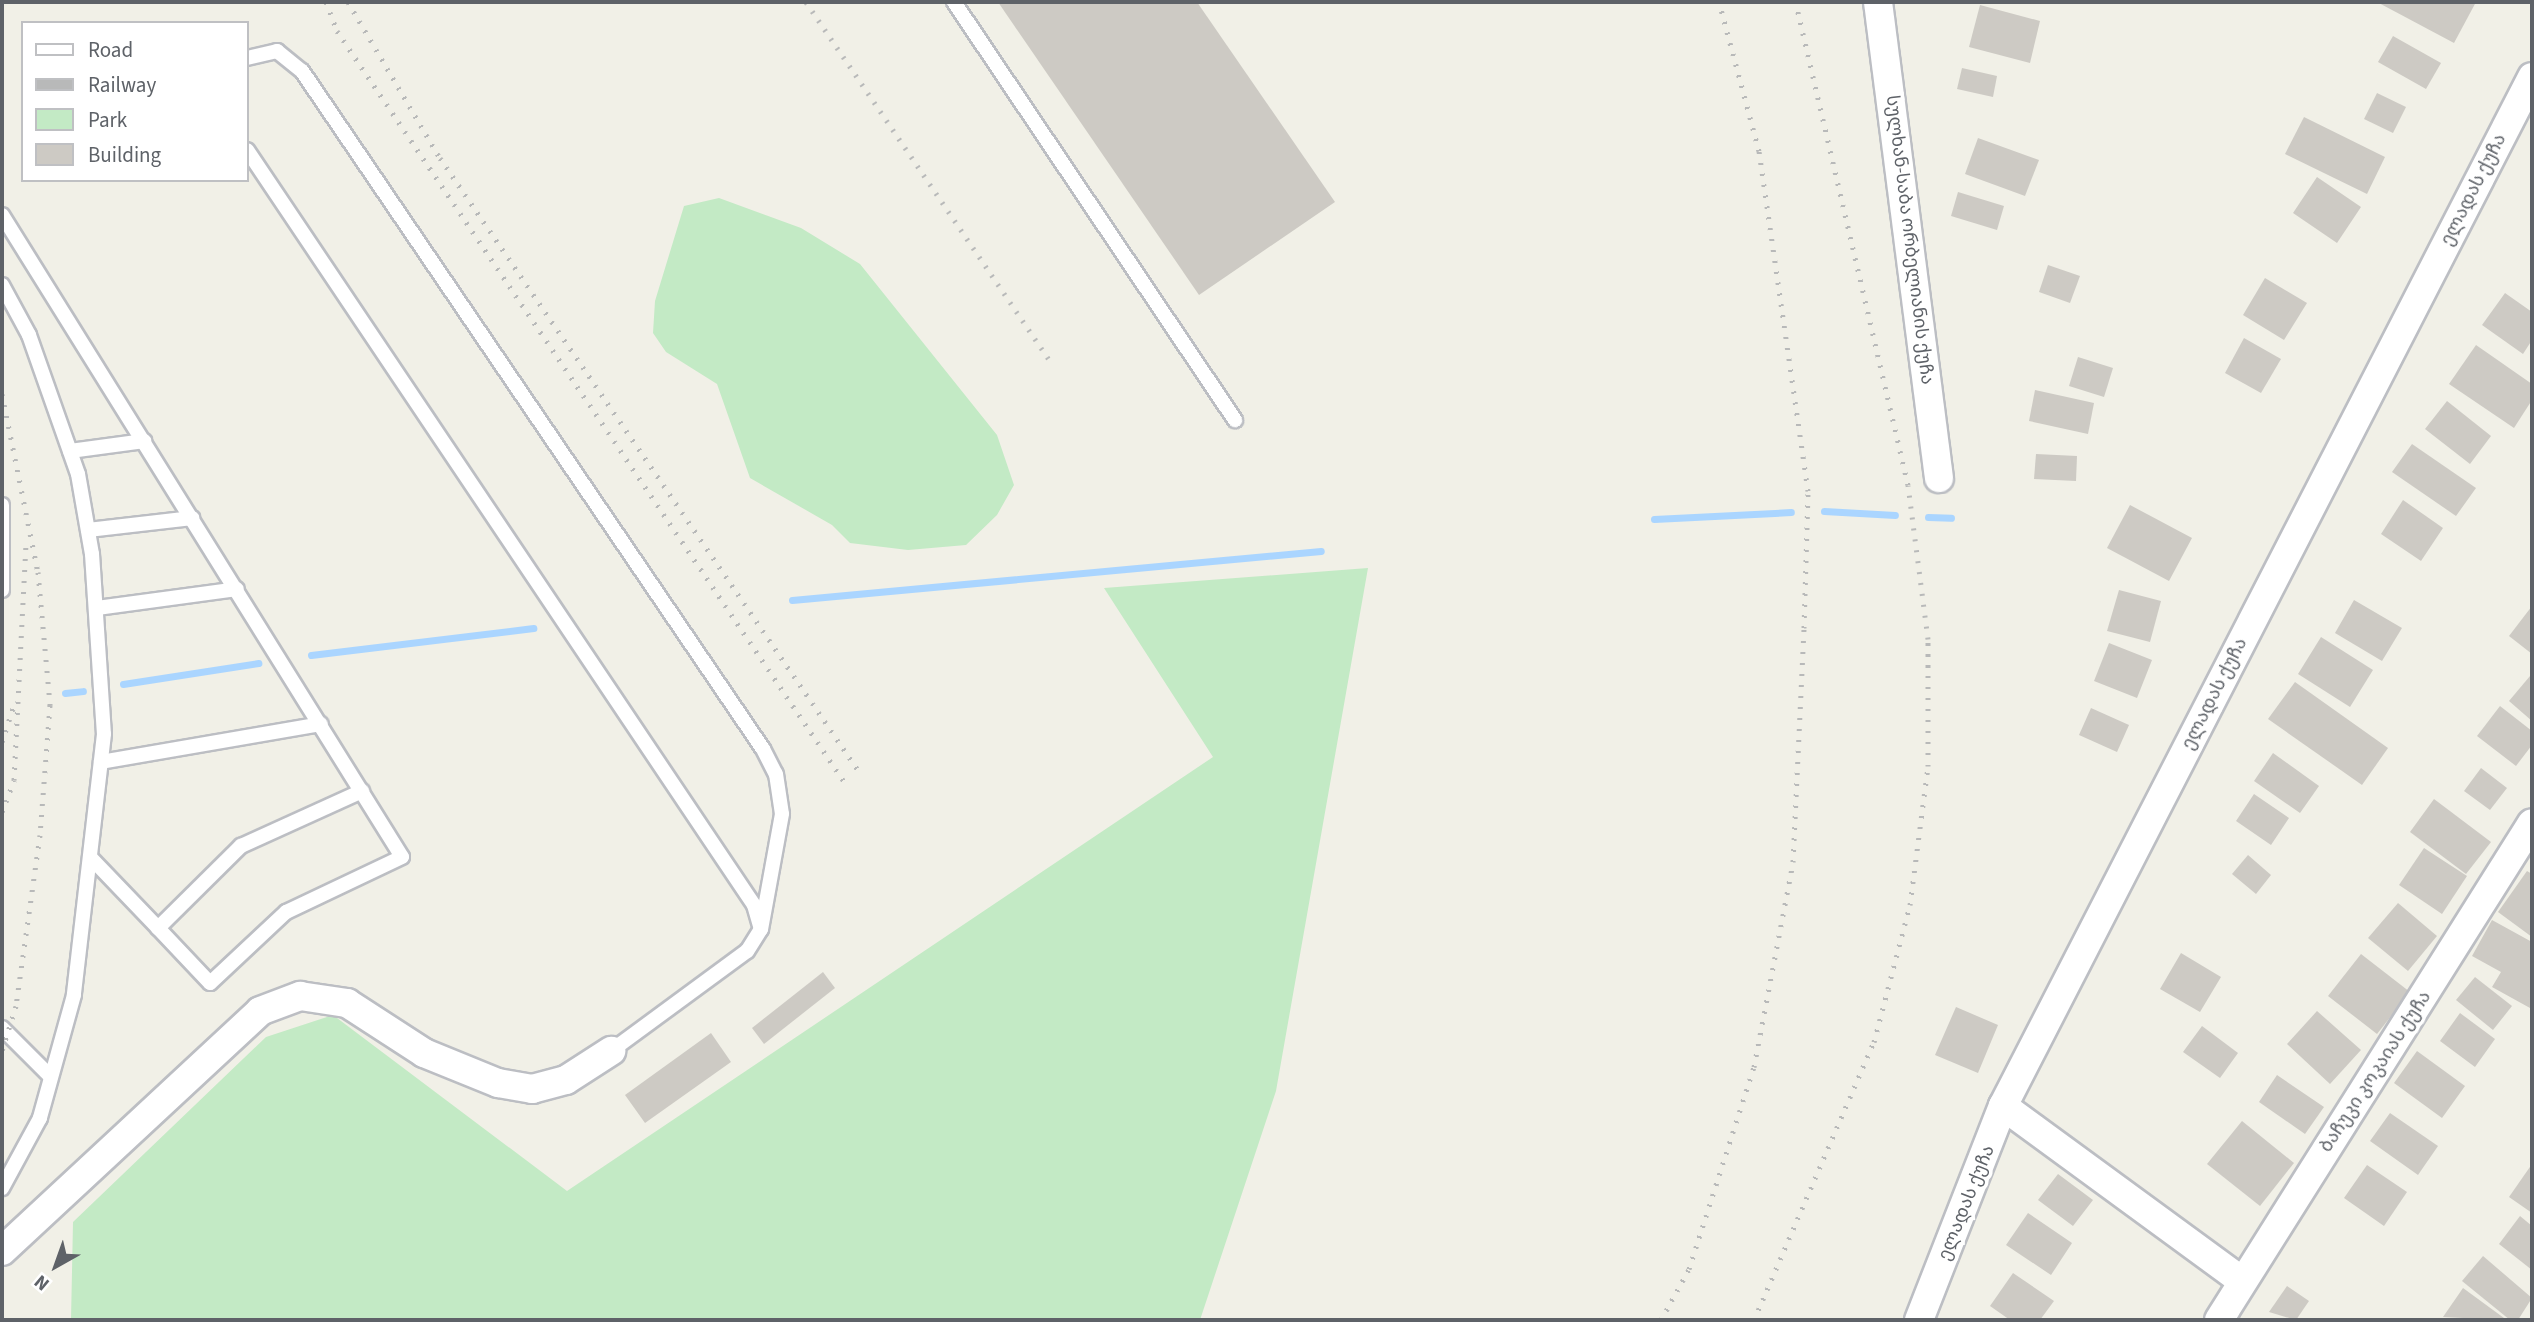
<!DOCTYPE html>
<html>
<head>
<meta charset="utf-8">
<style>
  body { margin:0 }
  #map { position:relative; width:2534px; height:1322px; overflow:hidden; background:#f1f0e7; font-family:"Source Sans 3","Noto Sans Georgian",sans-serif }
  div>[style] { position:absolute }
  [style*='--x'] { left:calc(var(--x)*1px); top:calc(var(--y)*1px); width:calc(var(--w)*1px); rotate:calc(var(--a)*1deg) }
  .green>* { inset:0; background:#c3eac5 }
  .stream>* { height:7px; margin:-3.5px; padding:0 3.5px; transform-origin:3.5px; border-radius:3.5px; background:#aad5ff }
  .building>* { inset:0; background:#cdcac4 }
  .roads { filter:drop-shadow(2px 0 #bcbec3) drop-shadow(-2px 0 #bcbec3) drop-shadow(0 2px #bcbec3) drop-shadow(0 -2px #bcbec3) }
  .lane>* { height:14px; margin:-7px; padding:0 7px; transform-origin:7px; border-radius:7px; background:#fff }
  .street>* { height:28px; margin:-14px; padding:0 14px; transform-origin:14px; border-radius:14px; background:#fff }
  .rail>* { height:5px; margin-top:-2.5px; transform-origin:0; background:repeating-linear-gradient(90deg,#b8b9b9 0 2px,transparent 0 11px) }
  span { translate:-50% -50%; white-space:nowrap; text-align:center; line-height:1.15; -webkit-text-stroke:7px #fff; paint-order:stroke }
  .street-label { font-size:18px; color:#5e6268 }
  .frame { position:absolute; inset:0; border:4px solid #5e6268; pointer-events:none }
  .legend { position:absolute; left:21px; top:21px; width:228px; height:161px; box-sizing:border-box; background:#fff; border:2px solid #bfc0c3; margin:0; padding:9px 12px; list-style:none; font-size:21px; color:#5e6268 }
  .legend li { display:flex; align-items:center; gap:14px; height:35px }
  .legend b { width:35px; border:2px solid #bfc0c3 }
  .north { position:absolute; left:21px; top:1231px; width:70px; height:70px; -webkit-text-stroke:5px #fff; paint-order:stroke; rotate:220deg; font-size:19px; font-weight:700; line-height:28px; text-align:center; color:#5e6268 }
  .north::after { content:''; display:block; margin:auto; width:24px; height:32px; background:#5e6268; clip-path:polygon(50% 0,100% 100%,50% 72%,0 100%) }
</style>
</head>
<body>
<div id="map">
  <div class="green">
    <i style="clip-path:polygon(719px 198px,801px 228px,860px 264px,997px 435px,1014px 485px,997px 515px,966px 545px,908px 550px,850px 543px,832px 525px,750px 478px,717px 384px,666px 352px,653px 333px,655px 301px,684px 206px)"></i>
    <i style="clip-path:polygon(1368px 568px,1276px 1091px,1200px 1320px,71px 1320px,73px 1222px,266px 1037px,333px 1015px,567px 1191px,1213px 757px,1104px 588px)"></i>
  </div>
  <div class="stream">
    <i style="--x:1824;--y:511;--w:71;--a:3.2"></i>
    <i style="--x:1928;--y:517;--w:23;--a:2"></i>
    <i style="--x:1654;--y:519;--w:137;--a:-2.9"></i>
    <i style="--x:792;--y:600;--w:531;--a:-5.29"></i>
    <i style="--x:311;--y:655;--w:224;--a:-6.9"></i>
    <i style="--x:123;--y:684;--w:137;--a:-8.8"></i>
    <i style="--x:65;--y:693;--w:18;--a:-6"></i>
  </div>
  <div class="building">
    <i style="clip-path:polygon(998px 2px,1197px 2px,1335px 202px,1199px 295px)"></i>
    <i style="clip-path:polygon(2377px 2px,2476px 2px,2454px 43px)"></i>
    <i style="clip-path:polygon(1980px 5px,2040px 21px,2030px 63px,1969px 47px)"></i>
    <i style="clip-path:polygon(2393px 36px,2441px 63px,2426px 89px,2378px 62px)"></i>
    <i style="clip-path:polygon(1962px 68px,1997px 76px,1993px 97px,1957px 89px)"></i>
    <i style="clip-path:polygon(2377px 93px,2406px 107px,2393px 133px,2364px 119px)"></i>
    <i style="clip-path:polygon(2304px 117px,2385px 157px,2367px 194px,2285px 154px)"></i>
    <i style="clip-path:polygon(1978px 138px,2039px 160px,2025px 196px,1965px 174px)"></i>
    <i style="clip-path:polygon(2317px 177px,2361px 207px,2337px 243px,2293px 213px)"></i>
    <i style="clip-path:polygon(1958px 192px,2004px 206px,1997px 230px,1951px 216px)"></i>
    <i style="clip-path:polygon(2048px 265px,2080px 276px,2070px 303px,2039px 292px)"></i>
    <i style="clip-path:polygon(2265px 278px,2307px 303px,2284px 340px,2243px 315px)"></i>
    <i style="clip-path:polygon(2505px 293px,2532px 312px,2532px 340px,2523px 354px,2482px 325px)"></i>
    <i style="clip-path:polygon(2244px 338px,2281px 359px,2261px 393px,2225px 373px)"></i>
    <i style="clip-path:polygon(2476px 345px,2532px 384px,2532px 400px,2514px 428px,2449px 384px)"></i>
    <i style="clip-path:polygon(2078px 357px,2113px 368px,2104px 397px,2069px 386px)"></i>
    <i style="clip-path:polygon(2035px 390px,2094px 403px,2088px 434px,2029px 421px)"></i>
    <i style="clip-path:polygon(2447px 401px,2491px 436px,2470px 464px,2425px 429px)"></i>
    <i style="clip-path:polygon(2412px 444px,2476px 488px,2456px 516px,2392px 472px)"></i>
    <i style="clip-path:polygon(2036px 454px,2077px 456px,2076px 481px,2034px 479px)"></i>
    <i style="clip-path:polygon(2403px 500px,2443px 528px,2421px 561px,2381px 534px)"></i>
    <i style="clip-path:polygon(2130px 505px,2192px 538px,2169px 581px,2107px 548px)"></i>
    <i style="clip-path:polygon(2119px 590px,2161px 601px,2150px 642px,2107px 631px)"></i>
    <i style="clip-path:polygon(2354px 600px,2402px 628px,2382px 661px,2335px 633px)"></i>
    <i style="clip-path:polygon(2532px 606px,2532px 654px,2509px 636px)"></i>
    <i style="clip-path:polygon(2321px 637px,2373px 670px,2350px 707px,2298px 674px)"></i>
    <i style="clip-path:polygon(2109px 643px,2152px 660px,2137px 698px,2094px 681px)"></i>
    <i style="clip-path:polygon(2530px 676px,2532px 677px,2532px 721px,2509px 701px)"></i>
    <i style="clip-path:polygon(2295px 682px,2388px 748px,2362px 785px,2268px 719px)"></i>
    <i style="clip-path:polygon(2500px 706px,2532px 731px,2532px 745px,2516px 766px,2477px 736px)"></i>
    <i style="clip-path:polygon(2091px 708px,2129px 725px,2117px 752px,2079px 735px)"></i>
    <i style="clip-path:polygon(2273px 753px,2319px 786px,2300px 813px,2254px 781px)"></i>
    <i style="clip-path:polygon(2481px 768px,2507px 788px,2490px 810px,2464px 791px)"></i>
    <i style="clip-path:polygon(2254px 794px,2289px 818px,2271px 845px,2236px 821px)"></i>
    <i style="clip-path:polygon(2434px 799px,2491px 842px,2466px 874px,2410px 832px)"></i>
    <i style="clip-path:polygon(2424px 848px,2467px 876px,2442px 914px,2399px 885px)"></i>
    <i style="clip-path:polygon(2248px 855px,2271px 875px,2256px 894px,2232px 874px)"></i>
    <i style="clip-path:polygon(2527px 871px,2532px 874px,2532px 937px,2498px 912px)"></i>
    <i style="clip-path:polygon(2398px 903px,2437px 936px,2408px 971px,2368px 938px)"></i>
    <i style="clip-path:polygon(2492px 920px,2532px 942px,2530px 1008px,2492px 987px,2501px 972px,2472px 956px)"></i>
    <i style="clip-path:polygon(2181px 953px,2221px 977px,2200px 1012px,2160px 989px)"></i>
    <i style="clip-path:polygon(2361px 954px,2410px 992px,2377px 1034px,2328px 996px)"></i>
    <i style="clip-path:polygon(823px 972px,835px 988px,764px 1044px,752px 1028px)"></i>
    <i style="clip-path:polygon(2475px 977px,2512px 1006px,2493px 1030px,2456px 1000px)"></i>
    <i style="clip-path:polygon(1956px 1007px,1998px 1025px,1978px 1073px,1935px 1055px)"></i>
    <i style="clip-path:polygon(2317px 1011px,2361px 1050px,2330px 1084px,2287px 1044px)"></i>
    <i style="clip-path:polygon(2460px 1013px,2495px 1039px,2475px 1067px,2440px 1041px)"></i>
    <i style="clip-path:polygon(2202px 1026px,2238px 1053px,2220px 1078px,2183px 1052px)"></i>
    <i style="clip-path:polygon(711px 1033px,731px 1062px,645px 1123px,625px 1095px)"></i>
    <i style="clip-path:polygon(2417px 1051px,2465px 1086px,2442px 1118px,2394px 1083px)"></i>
    <i style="clip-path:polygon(2277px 1075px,2324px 1107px,2305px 1134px,2259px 1102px)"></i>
    <i style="clip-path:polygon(2390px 1113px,2438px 1146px,2418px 1175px,2370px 1141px)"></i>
    <i style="clip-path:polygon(2242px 1121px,2294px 1163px,2260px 1206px,2207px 1164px)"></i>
    <i style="clip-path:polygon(2532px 1164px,2532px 1213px,2509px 1197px)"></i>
    <i style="clip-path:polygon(2367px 1165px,2407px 1192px,2384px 1226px,2344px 1198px)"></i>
    <i style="clip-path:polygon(2058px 1174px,2093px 1200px,2073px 1226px,2038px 1200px)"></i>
    <i style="clip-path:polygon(2028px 1213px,2072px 1243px,2051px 1275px,2006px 1245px)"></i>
    <i style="clip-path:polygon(2520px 1216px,2532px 1226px,2532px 1270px,2499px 1244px)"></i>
    <i style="clip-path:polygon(2483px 1256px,2532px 1298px,2518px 1320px,2510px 1320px,2462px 1281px)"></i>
    <i style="clip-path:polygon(2013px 1273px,2054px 1301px,2040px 1320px,2010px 1320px,1990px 1306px)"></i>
    <i style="clip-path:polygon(2287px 1286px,2309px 1301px,2296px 1320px,2269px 1312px)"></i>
    <i style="clip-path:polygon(2463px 1288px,2504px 1318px,2503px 1320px,2443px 1317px)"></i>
  </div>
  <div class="roads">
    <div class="lane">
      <i style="--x:954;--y:2;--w:504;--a:56.09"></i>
      <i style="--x:247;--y:58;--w:31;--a:-13"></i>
      <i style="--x:277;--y:51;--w:32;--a:39"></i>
      <i style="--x:302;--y:71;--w:820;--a:55.79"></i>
      <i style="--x:763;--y:749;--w:28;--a:63"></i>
      <i style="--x:776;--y:774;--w:40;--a:81.5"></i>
      <i style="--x:782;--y:814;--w:117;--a:100.3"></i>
      <i style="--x:247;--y:150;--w:909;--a:56.12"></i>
      <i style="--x:754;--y:905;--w:25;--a:74"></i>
      <i style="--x:761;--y:929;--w:26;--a:122"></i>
      <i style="--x:747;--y:951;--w:169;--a:143.7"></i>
      <i style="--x:2;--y:215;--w:756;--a:58.07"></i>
      <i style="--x:402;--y:857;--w:128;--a:154.6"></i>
      <i style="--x:286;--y:912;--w:104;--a:136.9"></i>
      <i style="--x:210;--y:983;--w:76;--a:-133.4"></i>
      <i style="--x:2;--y:285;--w:57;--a:61.6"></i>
      <i style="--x:29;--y:335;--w:147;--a:70.6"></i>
      <i style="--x:78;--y:474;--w:81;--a:80.1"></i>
      <i style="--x:92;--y:554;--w:180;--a:86.2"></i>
      <i style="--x:104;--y:734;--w:263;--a:96.6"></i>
      <i style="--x:74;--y:995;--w:128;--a:105.5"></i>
      <i style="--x:40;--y:1118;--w:80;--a:118.5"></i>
      <i style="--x:70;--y:451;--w:75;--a:-7.7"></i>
      <i style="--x:2;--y:505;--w:85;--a:90"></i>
      <i style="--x:88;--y:530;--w:105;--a:-6.6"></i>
      <i style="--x:97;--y:608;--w:141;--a:-7.7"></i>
      <i style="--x:101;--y:762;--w:223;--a:-9.8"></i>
      <i style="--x:90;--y:857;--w:98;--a:46.2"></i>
      <i style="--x:158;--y:928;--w:117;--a:-44.7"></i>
      <i style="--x:241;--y:846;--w:133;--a:-24.4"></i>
      <i style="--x:2;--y:1028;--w:69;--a:45"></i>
    </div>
    <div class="street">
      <i style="--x:1878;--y:2;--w:480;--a:82.7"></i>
      <i style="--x:2003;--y:1106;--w:295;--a:36.2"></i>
      <i style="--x:2;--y:1251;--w:352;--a:-42.9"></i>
      <i style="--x:260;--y:1011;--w:43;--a:-20.6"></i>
      <i style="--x:300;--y:996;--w:48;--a:8.5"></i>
      <i style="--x:347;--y:1003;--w:92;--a:33"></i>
      <i style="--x:424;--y:1053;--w:80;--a:22.1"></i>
      <i style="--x:498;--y:1083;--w:35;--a:10"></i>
      <i style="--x:532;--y:1089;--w:35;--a:-15"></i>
      <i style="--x:566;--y:1080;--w:54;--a:-32.8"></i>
      <i style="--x:1919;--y:1320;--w:230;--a:-68.6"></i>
      <i style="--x:2003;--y:1106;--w:1157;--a:-62.79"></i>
      <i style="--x:2219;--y:1320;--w:587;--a:-57.8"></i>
    </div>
  </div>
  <div class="rail">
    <i style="--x:326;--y:2;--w:31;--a:69"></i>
    <i style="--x:337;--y:31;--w:908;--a:55.96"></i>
    <i style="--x:348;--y:2;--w:181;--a:59.5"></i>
    <i style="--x:440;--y:158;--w:745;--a:55.67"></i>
    <i style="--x:806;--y:2;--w:434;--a:55.8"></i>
    <i style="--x:2;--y:394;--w:182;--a:78.6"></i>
    <i style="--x:38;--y:572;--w:134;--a:84.8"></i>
    <i style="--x:50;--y:705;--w:130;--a:94.4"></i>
    <i style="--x:40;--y:835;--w:173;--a:98"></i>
    <i style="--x:16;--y:1006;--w:47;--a:107.3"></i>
    <i style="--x:2;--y:742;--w:38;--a:-72"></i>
    <i style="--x:2;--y:812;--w:34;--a:-69"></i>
    <i style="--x:14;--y:780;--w:239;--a:-87.1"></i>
    <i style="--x:1661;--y:1320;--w:58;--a:-61.2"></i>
    <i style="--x:1689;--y:1269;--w:212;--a:-72.2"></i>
    <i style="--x:1754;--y:1067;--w:209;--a:-79.2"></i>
    <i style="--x:1793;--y:862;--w:234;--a:-87.3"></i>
    <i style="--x:1804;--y:628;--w:137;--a:-88.3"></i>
    <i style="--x:1808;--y:491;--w:344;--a:-98.2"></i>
    <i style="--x:1759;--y:151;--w:154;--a:-105"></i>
    <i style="--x:1754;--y:1320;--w:303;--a:-66.7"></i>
    <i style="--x:1874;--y:1042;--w:142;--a:-75.3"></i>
    <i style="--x:1910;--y:905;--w:140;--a:-82.6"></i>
    <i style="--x:1928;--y:766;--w:127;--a:-90"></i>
    <i style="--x:1928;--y:639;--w:155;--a:-97.4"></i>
    <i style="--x:1908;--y:485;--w:496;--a:-103.1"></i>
  </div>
  <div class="street-label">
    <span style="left:2474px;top:190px;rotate:-63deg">ელადას ქუჩა</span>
    <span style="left:1909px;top:240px;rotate:83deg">სულხან-საბა ორბელიანის ქუჩა</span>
    <span style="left:2215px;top:694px;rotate:-63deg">ელადას ქუჩა</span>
    <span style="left:2376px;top:1072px;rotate:-57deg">ბაჩუკი კოკაიას ქუჩა</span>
    <span style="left:1967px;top:1203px;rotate:-68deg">ელადას ქუჩა</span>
  </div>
  <div class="frame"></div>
  <ul class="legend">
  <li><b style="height:9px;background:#fff"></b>Road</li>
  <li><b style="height:9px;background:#b8b9b9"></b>Railway</li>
  <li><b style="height:19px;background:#c3eac5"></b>Park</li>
  <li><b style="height:19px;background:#cdcac4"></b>Building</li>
  </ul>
  <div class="north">N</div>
</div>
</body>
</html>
